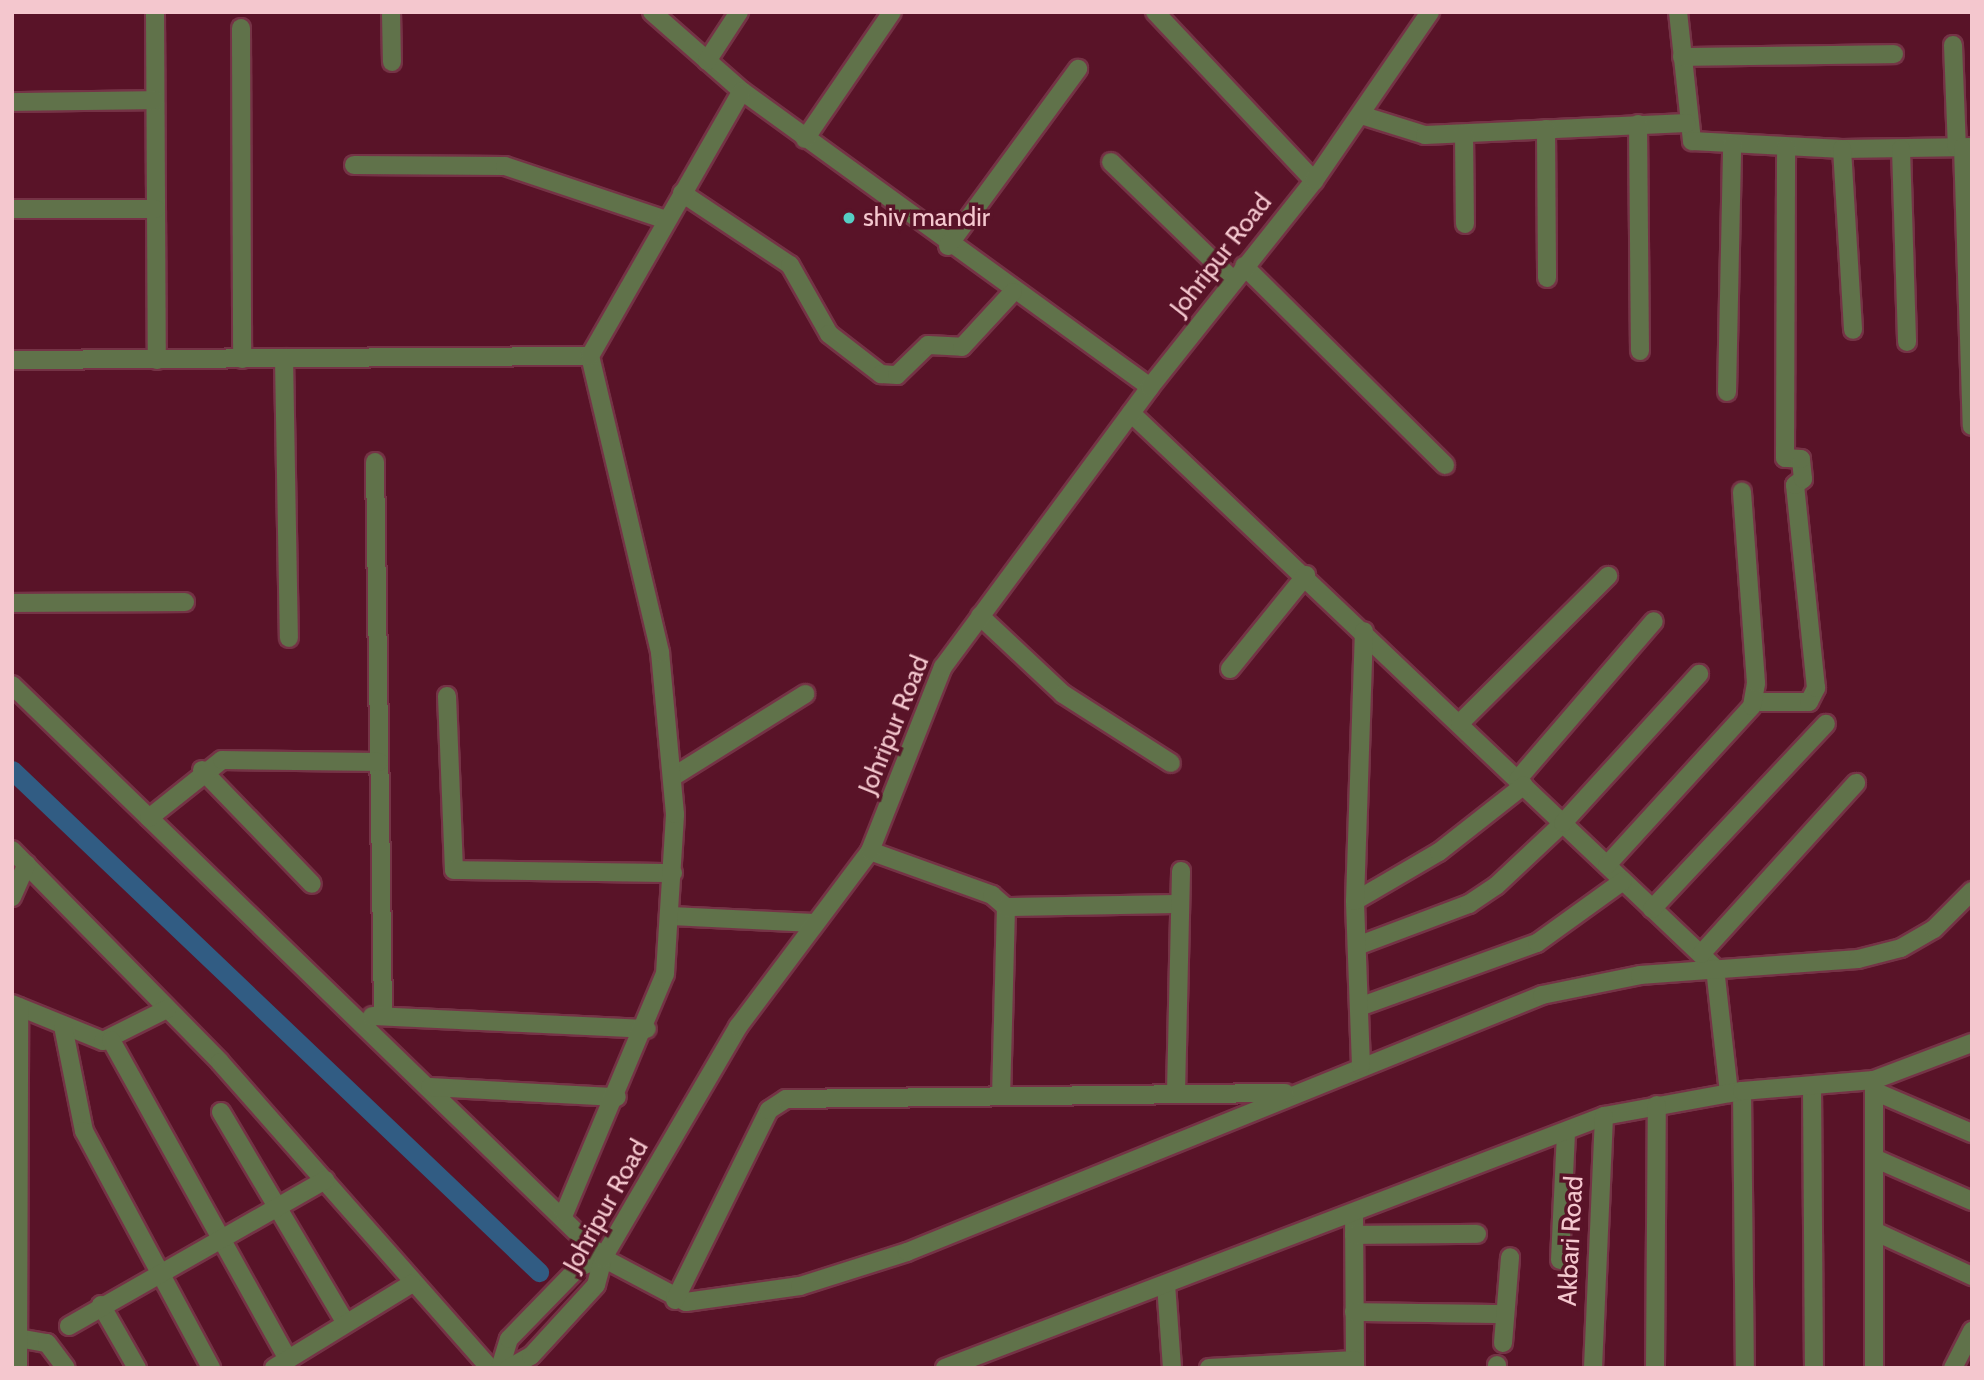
<!DOCTYPE html>
<html>
<head>
<meta charset="utf-8">
<style>
  body { margin:0 }
  #map { position:relative; width:1984px; height:1380px; overflow:hidden; background:#591328; font-family:Cabin,sans-serif }
  div>[style] { position:absolute }
  [style*='--x'] { left:calc(var(--x)*1px); top:calc(var(--y)*1px); width:calc(var(--w)*1px); rotate:calc(var(--a)*1deg) }
  .canal>* { height:19px; margin:-9.5px; padding:0 9.5px; transform-origin:9.5px; border-radius:9.5px; background:#315c83 }
  .roads { filter:drop-shadow(2px 0 #753346) drop-shadow(-2px 0 #753346) drop-shadow(0 2px #753346) drop-shadow(0 -2px #753346) }
  .minor>* { height:18px; margin:-9px; padding:0 9px; transform-origin:9px; border-radius:9px; background:#60724a }
  .dots>* { width:19px; height:19px; translate:-50% -50%; box-sizing:border-box; border:4px solid #591328; border-radius:50% }
  span { translate:-50% -50%; white-space:nowrap; text-align:center; line-height:1.15; -webkit-text-stroke:7px #591328; paint-order:stroke }
  .poi-label { font-size:26px; color:#f4c7ce }
  .left { translate:0 -50%; text-align:left }
  .street-label { font-size:26px; color:#f4c7ce }
  .frame { position:absolute; inset:0; border:14px solid #f4c7ce; pointer-events:none }
</style>
</head>
<body>
<div id="map">
  <div class="canal">
    <i style="--x:12;--y:770;--w:728;--a:43.61"></i>
  </div>
  <div class="roads">
    <div class="minor">
      <i style="--x:155;--y:12;--w:348;--a:89.7"></i>
      <i style="--x:391;--y:12;--w:50;--a:88.9"></i>
      <i style="--x:652;--y:12;--w:120;--a:41.3"></i>
      <i style="--x:742;--y:91;--w:504;--a:35.96"></i>
      <i style="--x:1155;--y:12;--w:232;--a:46.7"></i>
      <i style="--x:1678;--y:12;--w:130;--a:83.8"></i>
      <i style="--x:1692;--y:141;--w:150;--a:3.1"></i>
      <i style="--x:1842;--y:149;--w:130;--a:-0.9"></i>
      <i style="--x:241;--y:28;--w:331;--a:89.8"></i>
      <i style="--x:1953;--y:45;--w:102;--a:87.8"></i>
      <i style="--x:1682;--y:57;--w:212;--a:-0.8"></i>
      <i style="--x:707;--y:61;--w:59;--a:-56.9"></i>
      <i style="--x:12;--y:102;--w:143;--a:-0.8"></i>
      <i style="--x:1361;--y:115;--w:67;--a:17.4"></i>
      <i style="--x:1425;--y:135;--w:262;--a:-2.6"></i>
      <i style="--x:1638;--y:124;--w:227;--a:89.5"></i>
      <i style="--x:1546;--y:129;--w:149;--a:89.6"></i>
      <i style="--x:1464;--y:134;--w:90;--a:89.4"></i>
      <i style="--x:805;--y:139;--w:154;--a:-55.6"></i>
      <i style="--x:1963;--y:147;--w:279;--a:88.2"></i>
      <i style="--x:1842;--y:149;--w:181;--a:86.5"></i>
      <i style="--x:1901;--y:149;--w:193;--a:88.2"></i>
      <i style="--x:1111;--y:162;--w:171;--a:44.1"></i>
      <i style="--x:354;--y:165;--w:151;--a:0.4"></i>
      <i style="--x:505;--y:166;--w:170;--a:18.5"></i>
      <i style="--x:682;--y:193;--w:130;--a:33.7"></i>
      <i style="--x:790;--y:265;--w:79;--a:60.5"></i>
      <i style="--x:829;--y:334;--w:66;--a:37.6"></i>
      <i style="--x:881;--y:374;--w:16;--a:4"></i>
      <i style="--x:897;--y:375;--w:43;--a:-44.1"></i>
      <i style="--x:928;--y:345;--w:34;--a:3"></i>
      <i style="--x:962;--y:347;--w:75;--a:-47.2"></i>
      <i style="--x:12;--y:209;--w:144;--a:0"></i>
      <i style="--x:948;--y:246;--w:220;--a:-53.7"></i>
      <i style="--x:1244;--y:266;--w:283;--a:44.7"></i>
      <i style="--x:284;--y:358;--w:280;--a:89"></i>
      <i style="--x:12;--y:360;--w:578;--a:-0.4"></i>
      <i style="--x:1727;--y:392;--w:247;--a:-88.8"></i>
      <i style="--x:1131;--y:413;--w:806;--a:43.54"></i>
      <i style="--x:1715;--y:968;--w:126;--a:83.6"></i>
      <i style="--x:375;--y:462;--w:554;--a:89.17"></i>
      <i style="--x:12;--y:603;--w:173;--a:-0.3"></i>
      <i style="--x:980;--y:616;--w:114;--a:43.2"></i>
      <i style="--x:1063;--y:694;--w:128;--a:32.6"></i>
      <i style="--x:1230;--y:669;--w:121;--a:-51"></i>
      <i style="--x:12;--y:685;--w:823;--a:44.11"></i>
      <i style="--x:603;--y:1258;--w:94;--a:27.9"></i>
      <i style="--x:686;--y:1302;--w:115;--a:-8"></i>
      <i style="--x:800;--y:1286;--w:112;--a:-17.6"></i>
      <i style="--x:907;--y:1252;--w:685;--a:-22.03"></i>
      <i style="--x:1542;--y:995;--w:100;--a:-11.5"></i>
      <i style="--x:1640;--y:975;--w:219;--a:-4.2"></i>
      <i style="--x:1858;--y:959;--w:44;--a:-14.3"></i>
      <i style="--x:1901;--y:948;--w:38;--a:-30"></i>
      <i style="--x:1934;--y:929;--w:54;--a:-45"></i>
      <i style="--x:447;--y:696;--w:174;--a:87.7"></i>
      <i style="--x:454;--y:870;--w:219;--a:0.8"></i>
      <i style="--x:1753;--y:702;--w:56;--a:0"></i>
      <i style="--x:1809;--y:702;--w:16;--a:-63"></i>
      <i style="--x:1816;--y:688;--w:204;--a:-95.9"></i>
      <i style="--x:1795;--y:485;--w:10;--a:-37"></i>
      <i style="--x:1803;--y:479;--w:20;--a:-96"></i>
      <i style="--x:1801;--y:459;--w:16;--a:-176"></i>
      <i style="--x:1785;--y:458;--w:311;--a:-89.8"></i>
      <i style="--x:1460;--y:723;--w:209;--a:-44.8"></i>
      <i style="--x:202;--y:770;--w:158;--a:46"></i>
      <i style="--x:674;--y:776;--w:155;--a:-32"></i>
      <i style="--x:1518;--y:779;--w:208;--a:-49.3"></i>
      <i style="--x:149;--y:818;--w:93;--a:-38.5"></i>
      <i style="--x:222;--y:760;--w:157;--a:0.7"></i>
      <i style="--x:12;--y:850;--w:297;--a:45.5"></i>
      <i style="--x:220;--y:1062;--w:408;--a:48.6"></i>
      <i style="--x:870;--y:851;--w:130;--a:19.8"></i>
      <i style="--x:992;--y:895;--w:18;--a:41"></i>
      <i style="--x:1006;--y:907;--w:188;--a:91.5"></i>
      <i style="--x:1607;--y:865;--w:215;--a:-47.6"></i>
      <i style="--x:1752;--y:706;--w:23;--a:-80"></i>
      <i style="--x:1756;--y:683;--w:192;--a:-94.2"></i>
      <i style="--x:12;--y:897;--w:36;--a:-66"></i>
      <i style="--x:1355;--y:901;--w:97;--a:-30.3"></i>
      <i style="--x:1439;--y:852;--w:108;--a:-38.2"></i>
      <i style="--x:1006;--y:907;--w:174;--a:-1"></i>
      <i style="--x:1652;--y:909;--w:254;--a:-46.8"></i>
      <i style="--x:670;--y:916;--w:145;--a:2.8"></i>
      <i style="--x:1357;--y:946;--w:120;--a:-20.6"></i>
      <i style="--x:1469;--y:904;--w:32;--a:-34"></i>
      <i style="--x:1496;--y:886;--w:92;--a:-43.2"></i>
      <i style="--x:1563;--y:823;--w:202;--a:-47.6"></i>
      <i style="--x:1701;--y:954;--w:231;--a:-47.8"></i>
      <i style="--x:12;--y:1004;--w:98;--a:22.1"></i>
      <i style="--x:103;--y:1041;--w:72;--a:-26.6"></i>
      <i style="--x:1359;--y:1007;--w:189;--a:-19.8"></i>
      <i style="--x:1537;--y:943;--w:106;--a:-35.8"></i>
      <i style="--x:372;--y:1016;--w:275;--a:2.7"></i>
      <i style="--x:63;--y:1026;--w:107;--a:78.7"></i>
      <i style="--x:84;--y:1131;--w:269;--a:61.8"></i>
      <i style="--x:111;--y:1040;--w:365;--a:61"></i>
      <i style="--x:1361;--y:1066;--w:165;--a:-92.1"></i>
      <i style="--x:1355;--y:901;--w:270;--a:-88.1"></i>
      <i style="--x:1812;--y:1086;--w:282;--a:89.6"></i>
      <i style="--x:430;--y:1087;--w:187;--a:3.1"></i>
      <i style="--x:1742;--y:1091;--w:277;--a:89.4"></i>
      <i style="--x:1874;--y:1091;--w:107;--a:23.2"></i>
      <i style="--x:1176;--y:1093;--w:222;--a:-88.7"></i>
      <i style="--x:221;--y:1112;--w:245;--a:59.4"></i>
      <i style="--x:1874;--y:1158;--w:107;--a:23.7"></i>
      <i style="--x:564;--y:1214;--w:260;--a:-67.2"></i>
      <i style="--x:665;--y:974;--w:160;--a:-86.4"></i>
      <i style="--x:675;--y:814;--w:163;--a:-95.3"></i>
      <i style="--x:660;--y:652;--w:304;--a:-103.3"></i>
      <i style="--x:590;--y:356;--w:305;--a:-60.2"></i>
      <i style="--x:1354;--y:1215;--w:153;--a:89.6"></i>
      <i style="--x:1874;--y:1231;--w:108;--a:24.7"></i>
      <i style="--x:1354;--y:1235;--w:123;--a:-0.5"></i>
      <i style="--x:1560;--y:1260;--w:128;--a:-87.3"></i>
      <i style="--x:1166;--y:1284;--w:84;--a:85.9"></i>
      <i style="--x:675;--y:1300;--w:212;--a:-63.7"></i>
      <i style="--x:769;--y:1110;--w:20;--a:-33"></i>
      <i style="--x:786;--y:1099;--w:499;--a:-0.7"></i>
      <i style="--x:101;--y:1305;--w:73;--a:60.3"></i>
      <i style="--x:1354;--y:1312;--w:149;--a:0.8"></i>
      <i style="--x:69;--y:1326;--w:295;--a:-29.7"></i>
      <i style="--x:18;--y:1338;--w:29;--a:10"></i>
      <i style="--x:47;--y:1343;--w:31;--a:53"></i>
      <i style="--x:1503;--y:1343;--w:86;--a:-85.3"></i>
      <i style="--x:18;--y:1368;--w:361;--a:-89.8"></i>
      <i style="--x:274;--y:1368;--w:161;--a:-31.5"></i>
      <i style="--x:500;--y:1368;--w:30;--a:-73"></i>
      <i style="--x:509;--y:1339;--w:100;--a:-45.8"></i>
      <i style="--x:579;--y:1267;--w:26;--a:-21"></i>
      <i style="--x:509;--y:1368;--w:25;--a:-29"></i>
      <i style="--x:531;--y:1356;--w:96;--a:-47.5"></i>
      <i style="--x:596;--y:1285;--w:28;--a:-75"></i>
      <i style="--x:603;--y:1258;--w:268;--a:-59.7"></i>
      <i style="--x:738;--y:1027;--w:220;--a:-53.1"></i>
      <i style="--x:870;--y:851;--w:198;--a:-68.4"></i>
      <i style="--x:943;--y:667;--w:348;--a:-53.5"></i>
      <i style="--x:1150;--y:387;--w:263;--a:-51.5"></i>
      <i style="--x:1314;--y:181;--w:205;--a:-55.5"></i>
      <i style="--x:945;--y:1368;--w:706;--a:-20.93"></i>
      <i style="--x:1604;--y:1116;--w:140;--a:-10.3"></i>
      <i style="--x:1742;--y:1091;--w:132;--a:-4.8"></i>
      <i style="--x:1874;--y:1080;--w:105;--a:-20.7"></i>
      <i style="--x:1209;--y:1368;--w:146;--a:-3.1"></i>
      <i style="--x:1497;--y:1368;--w:3;--a:-90"></i>
      <i style="--x:1593;--y:1368;--w:252;--a:-87.5"></i>
      <i style="--x:1655;--y:1368;--w:263;--a:-89.6"></i>
      <i style="--x:1874;--y:1368;--w:288;--a:-90"></i>
      <i style="--x:1953;--y:1368;--w:42;--a:-62.8"></i>
    </div>
  </div>
  <div class="dots">
    <i style="left:849px;top:218px;background:#56cec4"></i>
  </div>
  <div class="poi-label">
    <span class="left" style="left:863px;top:218px">shiv mandir</span>
  </div>
  <div class="street-label">
    <span style="left:1221px;top:255px;rotate:-52deg">Johripur Road</span>
    <span style="left:894px;top:725px;rotate:-68deg">Johripur Road</span>
    <span style="left:606px;top:1206px;rotate:-61deg">Johripur Road</span>
    <span style="left:1571px;top:1241px;rotate:-87deg">Akbari Road</span>
  </div>
  <div class="frame"></div>
</div>
</body>
</html>
